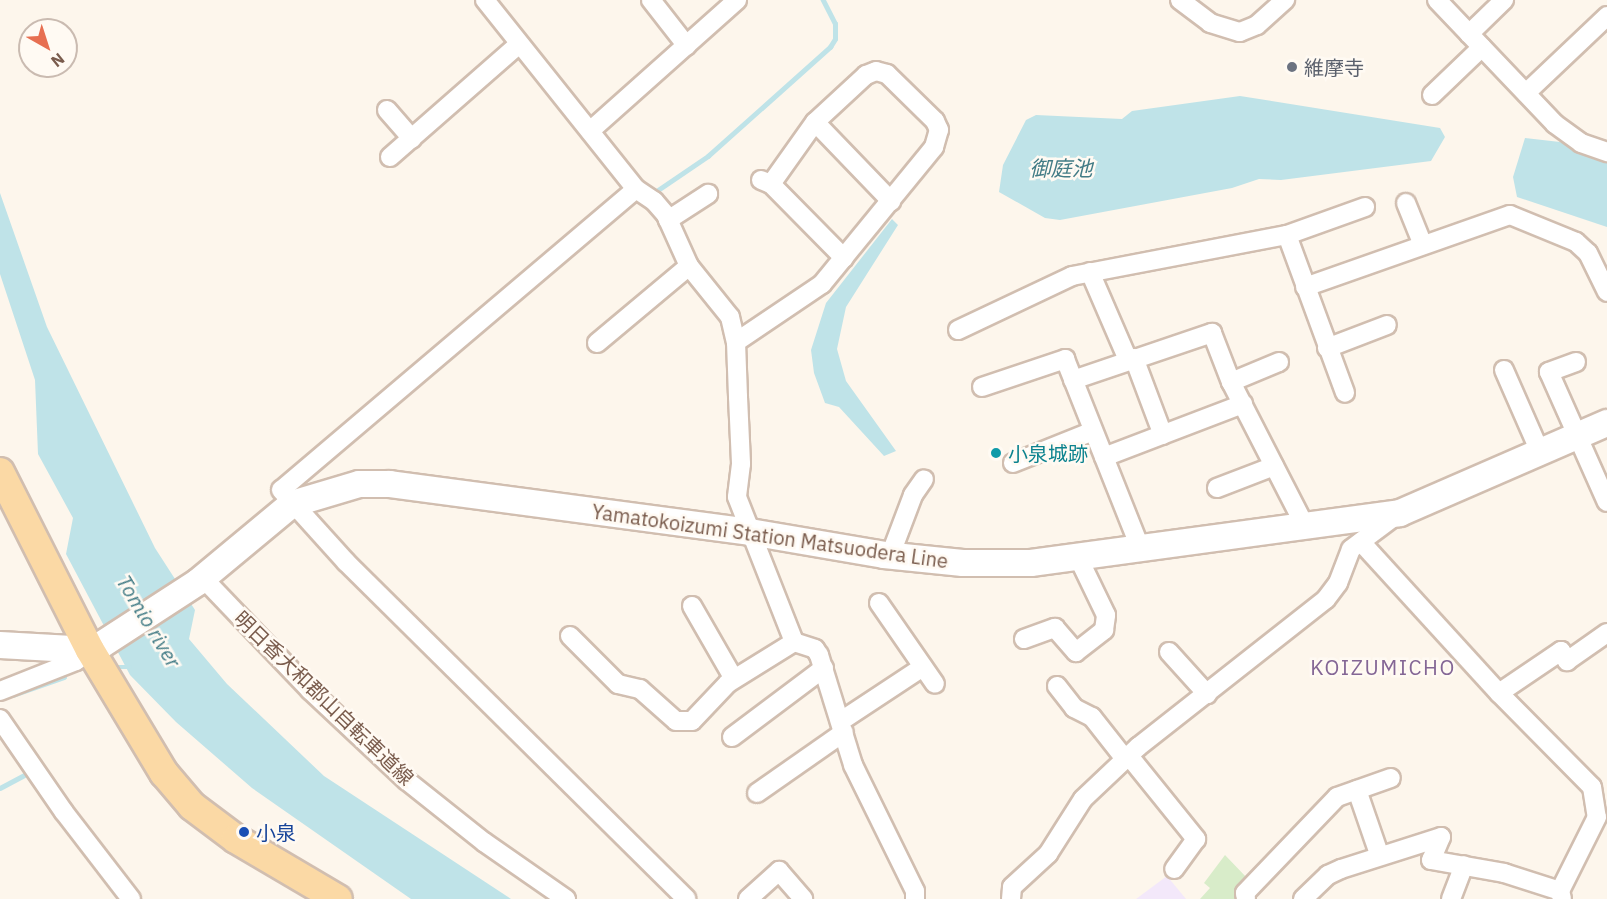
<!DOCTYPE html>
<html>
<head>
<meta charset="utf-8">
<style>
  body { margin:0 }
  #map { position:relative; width:1607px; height:899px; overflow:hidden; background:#fdf6ec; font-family:"IBM Plex Sans","Noto Sans JP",sans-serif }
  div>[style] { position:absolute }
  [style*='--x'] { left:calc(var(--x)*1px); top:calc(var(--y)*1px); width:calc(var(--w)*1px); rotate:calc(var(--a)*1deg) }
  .education>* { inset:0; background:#f3e8fa }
  .green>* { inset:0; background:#d8ecc9 }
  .water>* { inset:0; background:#bfe3e8 }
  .stream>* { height:4.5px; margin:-2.25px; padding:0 2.25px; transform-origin:2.25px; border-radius:2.25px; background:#bfe3e8 }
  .roads { filter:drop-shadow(2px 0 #d1beb0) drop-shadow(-2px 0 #d1beb0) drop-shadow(0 2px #d1beb0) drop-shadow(0 -2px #d1beb0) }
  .minor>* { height:18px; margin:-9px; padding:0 9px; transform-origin:9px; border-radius:9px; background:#fff }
  .secondary>* { height:26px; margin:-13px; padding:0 13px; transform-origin:13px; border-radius:13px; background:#fff }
  .primary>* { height:28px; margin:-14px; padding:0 14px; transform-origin:14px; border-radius:14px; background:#fbd9a5 }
  .dots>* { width:16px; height:16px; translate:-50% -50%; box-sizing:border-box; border:3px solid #fffaf3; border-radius:50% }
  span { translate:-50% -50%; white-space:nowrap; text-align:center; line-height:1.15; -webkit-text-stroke:5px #fffaf3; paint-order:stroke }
  .worship-label { font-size:20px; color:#5b616d }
  .left { translate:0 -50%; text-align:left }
  .culture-label { font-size:20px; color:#0d838f }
  .street-label { font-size:20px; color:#7a5c4d }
  .transit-label { font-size:20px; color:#164399 }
  .water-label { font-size:21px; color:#437c86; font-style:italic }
  .neighbourhood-label { font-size:21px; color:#846695; letter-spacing:1.5px }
  .north { position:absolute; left:18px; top:18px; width:60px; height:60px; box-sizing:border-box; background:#fffaf3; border:2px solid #cabbb1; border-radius:50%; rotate:141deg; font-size:16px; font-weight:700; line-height:24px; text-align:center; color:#7a5c4d }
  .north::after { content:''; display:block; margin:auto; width:21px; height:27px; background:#e76f51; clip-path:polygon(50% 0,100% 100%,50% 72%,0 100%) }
</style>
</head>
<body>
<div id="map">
  <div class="education">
    <i style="clip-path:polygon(1167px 876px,1186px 899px,1136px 899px)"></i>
  </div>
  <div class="green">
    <i style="clip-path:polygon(1225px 855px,1248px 879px,1236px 890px,1237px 899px,1200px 899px,1210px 888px,1204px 883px)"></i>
  </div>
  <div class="water">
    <i style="clip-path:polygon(1240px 96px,1440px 128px,1445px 137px,1431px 161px,1281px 180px,1259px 179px,1232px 188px,1060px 220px,1045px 218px,999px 192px,1003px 165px,1026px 120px,1036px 115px,1122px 119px,1132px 111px)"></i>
    <i style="clip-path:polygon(1525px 138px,1560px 142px,1607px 163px,1607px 227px,1517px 197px,1513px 177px)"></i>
    <i style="clip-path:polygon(0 193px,47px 327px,155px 548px,195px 610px,189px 639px,227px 684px,324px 776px,511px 899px,411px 899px,252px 788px,176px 722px,130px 675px,66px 554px,73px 518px,38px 454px,35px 380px,0 274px)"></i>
    <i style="clip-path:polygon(892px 219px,898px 225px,846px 307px,837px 349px,846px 381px,896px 451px,884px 456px,839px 407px,825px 403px,814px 373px,811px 350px,826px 303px)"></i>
  </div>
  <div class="stream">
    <i style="--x:655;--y:192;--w:64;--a:-34.2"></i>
    <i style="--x:708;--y:156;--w:164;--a:-41.8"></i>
    <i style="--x:830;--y:47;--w:9;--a:-58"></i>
    <i style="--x:835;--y:39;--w:15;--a:-90"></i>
    <i style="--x:835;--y:24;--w:27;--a:-117"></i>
    <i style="--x:117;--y:667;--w:13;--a:0"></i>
    <i style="--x:13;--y:695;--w:54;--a:-19.4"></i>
    <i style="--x:0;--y:788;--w:34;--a:-28"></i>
  </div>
  <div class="roads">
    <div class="minor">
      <i style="--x:485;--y:0;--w:242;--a:51.4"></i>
      <i style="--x:636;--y:189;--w:22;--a:34"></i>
      <i style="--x:654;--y:201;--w:18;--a:49"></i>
      <i style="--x:666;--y:215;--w:56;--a:65.7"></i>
      <i style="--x:689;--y:266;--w:65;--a:51.2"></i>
      <i style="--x:730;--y:317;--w:26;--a:77"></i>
      <i style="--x:736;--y:342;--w:55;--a:87.9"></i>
      <i style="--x:738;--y:397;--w:67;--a:87.4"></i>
      <i style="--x:741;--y:464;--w:33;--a:97"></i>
      <i style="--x:737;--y:497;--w:156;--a:68.5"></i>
      <i style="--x:794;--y:642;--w:22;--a:18"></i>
      <i style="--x:815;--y:649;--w:7;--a:56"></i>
      <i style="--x:819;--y:655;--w:115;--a:72.8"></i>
      <i style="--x:853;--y:765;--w:140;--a:63.8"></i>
      <i style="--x:915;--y:891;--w:8;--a:90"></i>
      <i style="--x:651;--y:0;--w:58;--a:52"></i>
      <i style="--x:1180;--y:0;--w:38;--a:37"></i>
      <i style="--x:1210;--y:23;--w:31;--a:17"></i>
      <i style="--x:1240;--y:32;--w:18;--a:-22"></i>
      <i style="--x:1257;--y:25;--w:38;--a:-42"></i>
      <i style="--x:1437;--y:0;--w:171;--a:46.4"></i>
      <i style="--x:1555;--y:124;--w:32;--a:36"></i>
      <i style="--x:1581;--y:143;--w:28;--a:19"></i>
      <i style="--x:1469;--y:34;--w:49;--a:-44.2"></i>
      <i style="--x:1526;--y:93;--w:112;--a:-43.5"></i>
      <i style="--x:1432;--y:95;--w:69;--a:-43.8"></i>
      <i style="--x:387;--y:110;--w:38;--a:49"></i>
      <i style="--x:815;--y:122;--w:110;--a:46.1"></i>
      <i style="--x:590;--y:131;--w:197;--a:-41.7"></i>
      <i style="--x:390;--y:157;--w:171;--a:-41.2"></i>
      <i style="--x:761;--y:180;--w:11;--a:22"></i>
      <i style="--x:771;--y:184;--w:104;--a:45.4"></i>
      <i style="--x:636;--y:189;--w:465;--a:139.7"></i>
      <i style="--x:281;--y:490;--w:97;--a:47.9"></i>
      <i style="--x:346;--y:562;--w:479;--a:44.7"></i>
      <i style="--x:1406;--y:203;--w:45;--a:68"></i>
      <i style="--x:668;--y:220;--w:48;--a:-33"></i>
      <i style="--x:1287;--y:235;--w:168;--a:69.8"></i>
      <i style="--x:1090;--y:272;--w:96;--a:66.6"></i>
      <i style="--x:1305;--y:287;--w:217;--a:-19.4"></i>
      <i style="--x:1510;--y:215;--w:71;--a:22.2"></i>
      <i style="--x:1576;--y:242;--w:16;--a:43"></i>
      <i style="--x:1588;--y:253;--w:43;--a:64"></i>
      <i style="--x:958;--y:330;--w:126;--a:-25.3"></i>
      <i style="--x:1072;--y:276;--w:219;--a:-10.8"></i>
      <i style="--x:1287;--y:235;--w:83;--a:-19.7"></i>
      <i style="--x:736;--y:342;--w:104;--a:-34"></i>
      <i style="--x:822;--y:284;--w:177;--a:-50.7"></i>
      <i style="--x:934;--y:147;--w:18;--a:-74"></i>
      <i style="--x:939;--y:130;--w:10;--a:-114"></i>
      <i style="--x:935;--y:121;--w:67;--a:-135.6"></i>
      <i style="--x:887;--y:74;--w:11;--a:-165"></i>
      <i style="--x:876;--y:71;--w:11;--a:158"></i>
      <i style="--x:866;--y:75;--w:69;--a:137.3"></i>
      <i style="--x:815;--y:122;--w:76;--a:125.4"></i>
      <i style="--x:597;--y:343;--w:120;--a:-39.9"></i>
      <i style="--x:1327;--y:348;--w:64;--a:-21"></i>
      <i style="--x:1134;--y:358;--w:82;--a:69.4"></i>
      <i style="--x:1576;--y:362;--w:29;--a:160"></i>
      <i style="--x:1549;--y:372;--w:142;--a:66"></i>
      <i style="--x:1504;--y:370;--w:90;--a:66.3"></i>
      <i style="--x:1073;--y:380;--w:147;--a:-18.7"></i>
      <i style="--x:1212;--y:333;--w:53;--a:68.8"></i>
      <i style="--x:1231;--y:382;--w:164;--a:62.8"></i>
      <i style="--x:1231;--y:382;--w:52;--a:-22.6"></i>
      <i style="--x:982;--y:387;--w:88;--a:-18.6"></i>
      <i style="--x:1065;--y:359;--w:206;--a:68.3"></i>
      <i style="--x:1104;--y:457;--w:149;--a:-20.9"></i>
      <i style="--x:1013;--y:463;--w:86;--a:-21.8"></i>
      <i style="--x:1217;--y:488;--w:61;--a:-21.1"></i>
      <i style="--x:1361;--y:542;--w:205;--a:47.6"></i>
      <i style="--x:1499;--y:693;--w:132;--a:45.3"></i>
      <i style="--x:1592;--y:787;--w:30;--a:81"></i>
      <i style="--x:1597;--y:817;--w:83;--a:116.6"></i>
      <i style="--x:1560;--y:891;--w:8;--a:76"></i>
      <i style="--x:890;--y:556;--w:65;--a:-69.3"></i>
      <i style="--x:913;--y:495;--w:19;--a:-55"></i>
      <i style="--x:203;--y:578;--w:155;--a:46.3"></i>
      <i style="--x:310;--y:690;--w:132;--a:43.2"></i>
      <i style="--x:406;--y:780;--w:100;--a:38.5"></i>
      <i style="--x:484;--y:842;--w:100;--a:34.8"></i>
      <i style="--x:879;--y:603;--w:98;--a:55.3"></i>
      <i style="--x:692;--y:606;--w:84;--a:60.1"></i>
      <i style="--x:570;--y:636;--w:68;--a:45"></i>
      <i style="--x:618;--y:684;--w:23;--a:13"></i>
      <i style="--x:640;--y:689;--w:48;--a:41.6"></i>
      <i style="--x:676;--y:721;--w:16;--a:0"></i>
      <i style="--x:692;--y:721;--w:52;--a:-46.5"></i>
      <i style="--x:728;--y:683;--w:78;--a:-31.8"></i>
      <i style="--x:1024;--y:639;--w:33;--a:-20"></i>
      <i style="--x:1055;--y:628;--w:32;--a:49"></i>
      <i style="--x:1076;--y:652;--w:36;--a:-38"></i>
      <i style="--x:1104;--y:630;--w:15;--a:-82"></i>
      <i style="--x:1106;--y:615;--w:64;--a:-115.8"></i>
      <i style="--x:1169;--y:652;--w:57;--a:47.9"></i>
      <i style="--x:1057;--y:686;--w:28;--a:52"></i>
      <i style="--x:1074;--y:708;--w:20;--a:27"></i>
      <i style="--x:1092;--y:717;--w:53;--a:51.8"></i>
      <i style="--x:0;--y:691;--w:82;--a:-21.5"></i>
      <i style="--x:76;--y:661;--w:18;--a:-38"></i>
      <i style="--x:1499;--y:693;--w:75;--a:-34.1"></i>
      <i style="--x:1561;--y:651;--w:12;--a:59"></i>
      <i style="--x:1567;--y:661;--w:49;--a:-35"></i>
      <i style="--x:0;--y:719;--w:113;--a:55.5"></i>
      <i style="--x:64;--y:812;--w:110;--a:52.4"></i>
      <i style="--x:841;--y:721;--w:98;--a:-33.4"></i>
      <i style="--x:732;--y:737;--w:115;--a:-36.9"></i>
      <i style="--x:1129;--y:756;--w:107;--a:51.1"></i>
      <i style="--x:1196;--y:839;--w:37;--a:126"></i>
      <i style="--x:1357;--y:790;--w:68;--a:71"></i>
      <i style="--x:757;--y:793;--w:106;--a:-35"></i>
      <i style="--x:748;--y:899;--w:42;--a:-42.1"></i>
      <i style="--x:779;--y:871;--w:37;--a:49"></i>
      <i style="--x:1011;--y:899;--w:12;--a:-85"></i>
      <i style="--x:1012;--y:887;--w:49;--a:-42.5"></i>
      <i style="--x:1048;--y:854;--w:65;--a:-57.5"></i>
      <i style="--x:1083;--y:799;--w:76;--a:-43.4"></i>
      <i style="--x:1138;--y:747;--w:239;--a:-38.2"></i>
      <i style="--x:1326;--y:599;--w:20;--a:-53"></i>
      <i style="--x:1338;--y:583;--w:36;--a:-69"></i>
      <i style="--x:1351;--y:549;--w:59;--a:-36.7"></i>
      <i style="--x:1246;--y:899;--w:6;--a:-99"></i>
      <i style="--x:1245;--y:893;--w:133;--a:-46.2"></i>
      <i style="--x:1337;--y:797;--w:57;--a:-19.4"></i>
      <i style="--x:1303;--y:899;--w:35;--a:-44"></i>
      <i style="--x:1328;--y:875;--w:14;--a:-25"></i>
      <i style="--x:1341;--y:869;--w:105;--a:-17.7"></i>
      <i style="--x:1441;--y:837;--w:25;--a:113"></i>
      <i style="--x:1431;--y:860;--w:74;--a:10.1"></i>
      <i style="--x:1504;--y:873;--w:59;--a:17.8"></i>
      <i style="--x:1451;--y:899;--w:36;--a:-69"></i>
    </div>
    <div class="secondary">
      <i style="--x:0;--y:645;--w:90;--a:3.2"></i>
      <i style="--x:90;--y:650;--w:12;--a:-24"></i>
      <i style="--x:101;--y:645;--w:116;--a:-33"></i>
      <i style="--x:198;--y:582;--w:122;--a:-39.7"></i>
      <i style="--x:292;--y:504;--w:70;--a:-16.6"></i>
      <i style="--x:359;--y:484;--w:31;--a:0"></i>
      <i style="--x:390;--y:484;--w:363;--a:7.6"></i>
      <i style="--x:750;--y:532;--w:136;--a:9.7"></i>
      <i style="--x:884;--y:555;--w:79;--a:5.8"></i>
      <i style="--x:963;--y:563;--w:68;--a:0"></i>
      <i style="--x:1031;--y:563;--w:372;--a:-7.7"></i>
      <i style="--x:1400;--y:513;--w:226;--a:-23.5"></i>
    </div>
    <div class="primary">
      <i style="--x:0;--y:472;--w:199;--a:63.2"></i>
      <i style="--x:90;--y:650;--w:144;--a:59"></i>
      <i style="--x:164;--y:773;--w:43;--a:49.7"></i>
      <i style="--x:192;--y:806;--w:55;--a:36.9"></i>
      <i style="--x:236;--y:839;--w:118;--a:30.5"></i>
    </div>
  </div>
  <div class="dots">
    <i style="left:1292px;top:67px;background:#6b7280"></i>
    <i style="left:996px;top:453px;background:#0f9aa8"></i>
    <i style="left:244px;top:832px;background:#1a4fb4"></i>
  </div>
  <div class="worship-label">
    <span class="left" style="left:1304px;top:67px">維摩寺</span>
  </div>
  <div class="culture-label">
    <span class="left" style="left:1008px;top:453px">小泉城跡</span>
  </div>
  <div class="street-label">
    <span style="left:770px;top:536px;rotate:8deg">Yamatokoizumi Station Matsuodera Line</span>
    <span style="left:324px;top:698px;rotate:44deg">明日香大和郡山自転車道線</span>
  </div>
  <div class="transit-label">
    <span class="left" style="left:256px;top:832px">小泉</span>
  </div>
  <div class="water-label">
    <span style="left:1061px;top:168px">御庭池</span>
    <span style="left:149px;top:621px;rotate:59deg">Tomio river</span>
  </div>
  <div class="neighbourhood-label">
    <span style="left:1383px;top:667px">KOIZUMICHO</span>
  </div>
  <div class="north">N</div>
</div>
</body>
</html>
